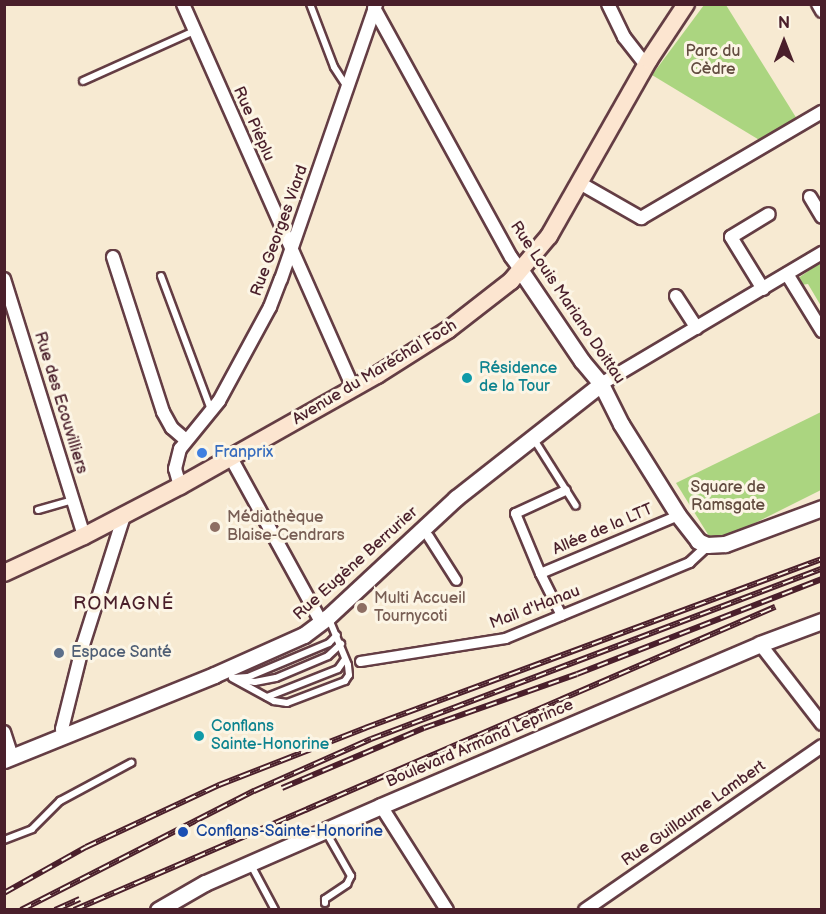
<!DOCTYPE html>
<html>
<head>
<meta charset="utf-8">
<style>
  body { margin:0 }
  #map { position:relative; width:826px; height:914px; overflow:hidden; background:#f7ead2; font-family:"Balsamiq Sans",sans-serif }
  div>[style] { position:absolute }
  [style*='--x'] { left:calc(var(--x)*1px); top:calc(var(--y)*1px); width:calc(var(--w)*1px); rotate:calc(var(--a)*1deg) }
  .green>* { inset:0; background:#abd580 }
  .roads { filter:drop-shadow(2px 0 #643d44) drop-shadow(-2px 0 #643d44) drop-shadow(0 2px #643d44) drop-shadow(0 -2px #643d44) }
  .service>* { height:6px; margin:-3px; padding:0 3px; transform-origin:3px; border-radius:3px; background:#fff }
  .pedestrian>* { height:9px; margin:-4.5px; padding:0 4.5px; transform-origin:4.5px; border-radius:4.5px; background:#fff }
  .minor>* { height:12px; margin:-6px; padding:0 6px; transform-origin:6px; border-radius:6px; background:#fff }
  .tertiary>* { height:15px; margin:-7.5px; padding:0 7.5px; transform-origin:7.5px; border-radius:7.5px; background:#fff }
  .secondary>* { height:16px; margin:-8px; padding:0 8px; transform-origin:8px; border-radius:8px; background:#fce5d0 }
  .rail>* { height:6px; margin-top:-3px; transform-origin:0; background:repeating-linear-gradient(90deg,#fcf5e5 0 11px,#4a1f2b 0 22px); box-sizing:border-box; border-block:2px solid #4a1f2b }
  .dots>* { width:16px; height:16px; translate:-50% -50%; box-sizing:border-box; border:3px solid #fcf5e5; border-radius:50% }
  span { translate:-50% -50%; white-space:nowrap; text-align:center; line-height:1.15; -webkit-text-stroke:6px #fcf5e5; paint-order:stroke }
  .park-label { font-size:16px; color:#624c40 }
  .street-label { font-size:16px; color:#4a1f2b }
  .culture-label { font-size:16px; color:#0d838f }
  .left { translate:0 -50%; text-align:left }
  .shop-label { font-size:16px; color:#366cbe }
  .education-label { font-size:16px; color:#785e54 }
  .service-label { font-size:16px; color:#4e5e75 }
  .transit-label { font-size:16px; color:#164399 }
  .neighbourhood-label { font-size:18px; color:#4a1f2b; letter-spacing:1.5px }
  .frame { position:absolute; inset:0; border:6px solid #4a1f2b; pointer-events:none }
  .north { position:absolute; left:754px; top:12px; width:60px; height:60px; -webkit-text-stroke:4px #fcf5e5; paint-order:stroke; rotate:0deg; font-size:16px; font-weight:700; line-height:24px; text-align:center; color:#4a1f2b }
  .north::after { content:''; display:block; margin:auto; width:21px; height:27px; background:#4a1f2b; clip-path:polygon(50% 0,100% 100%,50% 72%,0 100%) }
</style>
</head>
<body>
<div id="map">
  <div class="green">
    <i style="clip-path:polygon(704px 5px,726px 5px,797px 119px,761px 141px,652px 75px)"></i>
    <i style="clip-path:polygon(821px 262px,821px 306px,808px 284px,801px 285px,797px 279px)"></i>
    <i style="clip-path:polygon(821px 412px,821px 490px,731px 535px,709px 536px,676px 483px)"></i>
  </div>
  <div class="roads">
    <div class="service">
      <i style="--x:310;--y:4;--w:67;--a:69.1"></i>
      <i style="--x:334;--y:67;--w:24;--a:57"></i>
      <i style="--x:83;--y:81;--w:122;--a:-24.2"></i>
      <i style="--x:161;--y:276;--w:143;--a:69.5"></i>
      <i style="--x:533;--y:438;--w:80;--a:57.7"></i>
      <i style="--x:38;--y:510;--w:35;--a:-16"></i>
      <i style="--x:232;--y:678;--w:48;--a:28.7"></i>
      <i style="--x:274;--y:701;--w:13;--a:9"></i>
      <i style="--x:287;--y:703;--w:62;--a:-20.8"></i>
      <i style="--x:345;--y:681;--w:7;--a:-56"></i>
      <i style="--x:349;--y:675;--w:10;--a:-96"></i>
      <i style="--x:348;--y:665;--w:50;--a:-112.4"></i>
      <i style="--x:233;--y:678;--w:15;--a:-4"></i>
      <i style="--x:248;--y:677;--w:88;--a:-22.8"></i>
      <i style="--x:329;--y:643;--w:11;--a:-45"></i>
      <i style="--x:241;--y:680;--w:14;--a:8"></i>
      <i style="--x:255;--y:682;--w:21;--a:-11"></i>
      <i style="--x:276;--y:678;--w:56;--a:-22.9"></i>
      <i style="--x:328;--y:656;--w:18;--a:-43"></i>
      <i style="--x:267;--y:697;--w:76;--a:-21.5"></i>
      <i style="--x:338;--y:669;--w:12;--a:-55"></i>
      <i style="--x:4;--y:840;--w:30;--a:-21"></i>
      <i style="--x:32;--y:829;--w:40;--a:-45"></i>
      <i style="--x:60;--y:801;--w:81;--a:-28.2"></i>
      <i style="--x:251;--y:865;--w:51;--a:61.9"></i>
      <i style="--x:325;--y:903;--w:4;--a:-90"></i>
      <i style="--x:325;--y:899;--w:27;--a:-34"></i>
      <i style="--x:347;--y:884;--w:9;--a:-63"></i>
      <i style="--x:351;--y:876;--w:51;--a:-119.6"></i>
    </div>
    <div class="pedestrian">
      <i style="--x:428;--y:536;--w:52;--a:57.5"></i>
      <i style="--x:540;--y:573;--w:150;--a:-22.8"></i>
      <i style="--x:561;--y:615;--w:47;--a:-116.6"></i>
      <i style="--x:540;--y:573;--w:65;--a:-112.6"></i>
      <i style="--x:515;--y:513;--w:55;--a:-24.7"></i>
      <i style="--x:360;--y:661;--w:147;--a:-9"></i>
      <i style="--x:505;--y:638;--w:199;--a:-22.4"></i>
      <i style="--x:689;--y:562;--w:25;--a:-43"></i>
    </div>
    <div class="minor">
      <i style="--x:183;--y:4;--w:420;--a:66.1"></i>
      <i style="--x:608;--y:4;--w:37;--a:64"></i>
      <i style="--x:624;--y:37;--w:36;--a:52"></i>
      <i style="--x:818;--y:4;--w:8;--a:60"></i>
      <i style="--x:374;--y:8;--w:284;--a:61.2"></i>
      <i style="--x:511;--y:257;--w:17;--a:54"></i>
      <i style="--x:578;--y:182;--w:73;--a:29.7"></i>
      <i style="--x:641;--y:218;--w:210;--a:-30.4"></i>
      <i style="--x:810;--y:197;--w:23;--a:59"></i>
      <i style="--x:113;--y:257;--w:163;--a:72.1"></i>
      <i style="--x:163;--y:412;--w:18;--a:61"></i>
      <i style="--x:172;--y:428;--w:18;--a:41"></i>
      <i style="--x:787;--y:274;--w:67;--a:58.4"></i>
      <i style="--x:4;--y:279;--w:269;--a:72.7"></i>
      <i style="--x:763;--y:289;--w:61;--a:-121.6"></i>
      <i style="--x:731;--y:237;--w:44;--a:-31.2"></i>
      <i style="--x:676;--y:296;--w:38;--a:57"></i>
      <i style="--x:601;--y:384;--w:257;--a:-30.7"></i>
      <i style="--x:231;--y:458;--w:187;--a:61.2"></i>
      <i style="--x:180;--y:486;--w:18;--a:-106"></i>
      <i style="--x:175;--y:469;--w:21;--a:-76"></i>
      <i style="--x:180;--y:449;--w:62;--a:-50.9"></i>
      <i style="--x:219;--y:401;--w:107;--a:-61.5"></i>
      <i style="--x:270;--y:307;--w:30;--a:-69"></i>
      <i style="--x:281;--y:279;--w:291;--a:-70.9"></i>
      <i style="--x:760;--y:644;--w:101;--a:52.2"></i>
      <i style="--x:4;--y:732;--w:25;--a:72"></i>
      <i style="--x:64;--y:736;--w:7;--a:-106"></i>
      <i style="--x:62;--y:729;--w:87;--a:-76"></i>
      <i style="--x:83;--y:645;--w:135;--a:-72.4"></i>
      <i style="--x:381;--y:806;--w:123;--a:57.6"></i>
      <i style="--x:585;--y:910;--w:288;--a:-34.7"></i>
    </div>
    <div class="tertiary">
      <i style="--x:521;--y:271;--w:109;--a:55.9"></i>
      <i style="--x:582;--y:361;--w:30;--a:50"></i>
      <i style="--x:601;--y:384;--w:45;--a:63.4"></i>
      <i style="--x:621;--y:424;--w:107;--a:57.9"></i>
      <i style="--x:678;--y:515;--w:33;--a:52"></i>
      <i style="--x:698;--y:541;--w:10;--a:24"></i>
      <i style="--x:707;--y:545;--w:18;--a:-3"></i>
      <i style="--x:725;--y:544;--w:103;--a:-20.4"></i>
      <i style="--x:4;--y:760;--w:227;--a:-22"></i>
      <i style="--x:214;--y:675;--w:98;--a:-24"></i>
      <i style="--x:304;--y:635;--w:30;--a:-37"></i>
      <i style="--x:328;--y:617;--w:175;--a:-42.9"></i>
      <i style="--x:456;--y:498;--w:184;--a:-38.2"></i>
      <i style="--x:158;--y:910;--w:54;--a:-29.9"></i>
      <i style="--x:205;--y:883;--w:192;--a:-23.6"></i>
      <i style="--x:381;--y:806;--w:412;--a:-23.1"></i>
      <i style="--x:760;--y:644;--w:66;--a:-20.4"></i>
    </div>
    <div class="secondary">
      <i style="--x:4;--y:573;--w:88;--a:-24.8"></i>
      <i style="--x:84;--y:536;--w:108;--a:-27.5"></i>
      <i style="--x:180;--y:486;--w:226;--a:-29.4"></i>
      <i style="--x:377;--y:375;--w:84;--a:-32.4"></i>
      <i style="--x:448;--y:330;--w:80;--a:-37.9"></i>
      <i style="--x:511;--y:281;--w:59;--a:-49.8"></i>
      <i style="--x:549;--y:236;--w:202;--a:-60.4"></i>
      <i style="--x:649;--y:60;--w:67;--a:-56.5"></i>
    </div>
  </div>
  <div class="rail">
    <i style="--x:282;--y:788;--w:154;--a:-22.9"></i>
    <i style="--x:424;--y:728;--w:162;--a:-19.4"></i>
    <i style="--x:577;--y:674;--w:263;--a:-21.2"></i>
    <i style="--x:4;--y:893;--w:94;--a:-29.3"></i>
    <i style="--x:86;--y:847;--w:147;--a:-25"></i>
    <i style="--x:219;--y:785;--w:157;--a:-21.3"></i>
    <i style="--x:365;--y:728;--w:487;--a:-20.3"></i>
    <i style="--x:21;--y:910;--w:262;--a:-27.1"></i>
    <i style="--x:254;--y:791;--w:128;--a:-24"></i>
    <i style="--x:371;--y:739;--w:482;--a:-20.7"></i>
    <i style="--x:55;--y:910;--w:27;--a:-24"></i>
    <i style="--x:74;--y:910;--w:764;--a:-23.38"></i>
  </div>
  <div class="dots">
    <i style="left:467px;top:378px;background:#0f9aa8"></i>
    <i style="left:202px;top:453px;background:#3f7fe0"></i>
    <i style="left:215px;top:527px;background:#8d6e63"></i>
    <i style="left:362px;top:608px;background:#8d6e63"></i>
    <i style="left:59px;top:653px;background:#5c6f8a"></i>
    <i style="left:199px;top:736px;background:#0f9aa8"></i>
    <i style="left:183px;top:832px;background:#1a4fb4"></i>
  </div>
  <div class="park-label">
    <span style="left:713px;top:61px">Parc du<br>Cèdre</span>
    <span style="left:728px;top:497px">Square de<br>Ramsgate</span>
  </div>
  <div class="street-label">
    <span style="left:253px;top:124px;rotate:66deg">Rue Piéplu</span>
    <span style="left:280px;top:231px;rotate:-70deg">Rue Georges Viard</span>
    <span style="left:567px;top:303px;rotate:56deg">Rue Louis Mariano Doittau</span>
    <span style="left:375px;top:373px;rotate:-31deg">Avenue du Maréchal Foch</span>
    <span style="left:60px;top:403px;rotate:73deg">Rue des Ecouvilliers</span>
    <span style="left:603px;top:530px;rotate:-23deg">Allée de la LTT</span>
    <span style="left:356px;top:564px;rotate:-42deg">Rue Eugène Berrurier</span>
    <span style="left:535px;top:608px;rotate:-21deg">Mail d'Hanau</span>
    <span style="left:480px;top:744px;rotate:-23deg">Boulevard Armand Leprince</span>
    <span style="left:694px;top:814px;rotate:-35deg">Rue Guillaume Lambert</span>
  </div>
  <div class="culture-label">
    <span class="left" style="left:479px;top:378px">Résidence<br>de la Tour</span>
    <span class="left" style="left:211px;top:736px">Conflans<br>Sainte-Honorine</span>
  </div>
  <div class="shop-label">
    <span class="left" style="left:214px;top:453px">Franprix</span>
  </div>
  <div class="education-label">
    <span class="left" style="left:227px;top:527px">Médiathèque<br>Blaise-Cendrars</span>
    <span class="left" style="left:374px;top:608px">Multi Accueil<br>Tournycoti</span>
  </div>
  <div class="service-label">
    <span class="left" style="left:71px;top:653px">Espace Santé</span>
  </div>
  <div class="transit-label">
    <span class="left" style="left:196px;top:832px">Conflans-Sainte-Honorine</span>
  </div>
  <div class="neighbourhood-label">
    <span style="left:124px;top:604px">ROMAGNÉ</span>
  </div>
  <div class="frame"></div>
  <div class="north">N</div>
</div>
</body>
</html>
